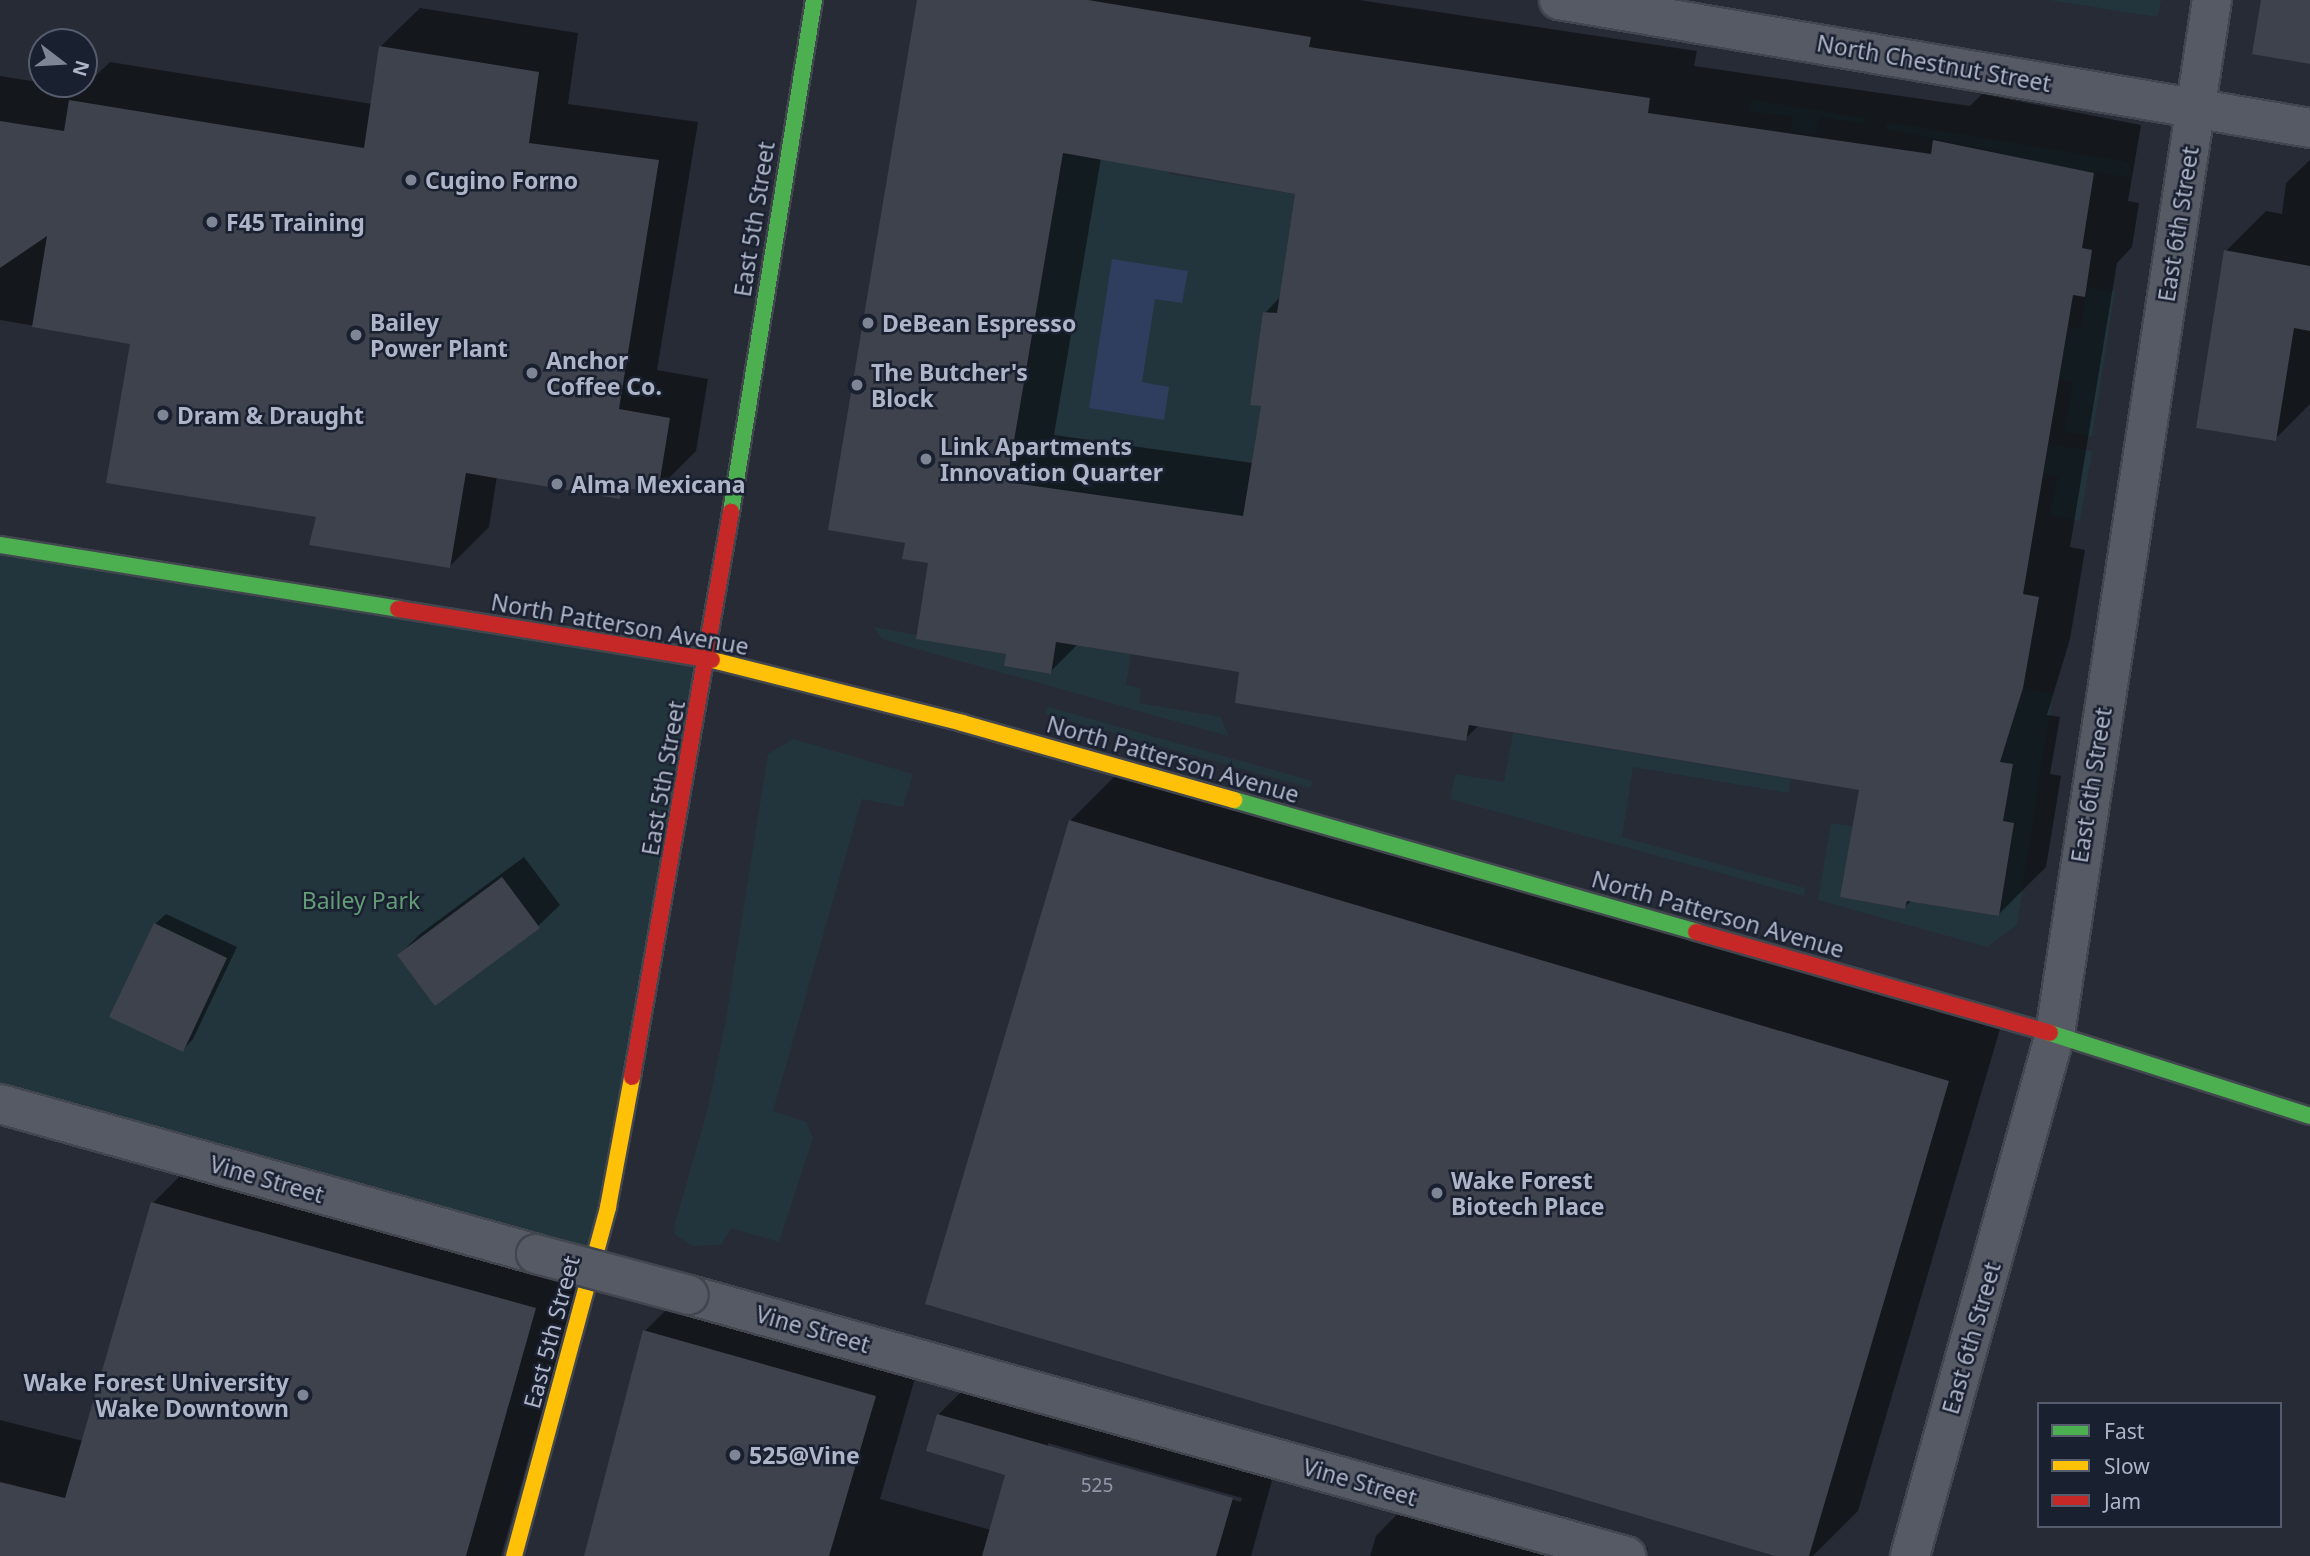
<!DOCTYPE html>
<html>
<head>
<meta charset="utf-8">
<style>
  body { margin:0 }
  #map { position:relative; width:2310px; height:1556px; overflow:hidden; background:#262b36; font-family:"Noto Sans",sans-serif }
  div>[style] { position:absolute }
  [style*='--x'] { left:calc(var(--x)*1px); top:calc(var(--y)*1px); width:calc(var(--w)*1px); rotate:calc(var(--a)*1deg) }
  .green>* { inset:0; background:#23353c }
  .water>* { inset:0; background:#2f3d5e }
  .shadow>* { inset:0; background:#0007 }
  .building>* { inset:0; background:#3e424c }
  .roads { filter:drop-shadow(2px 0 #42464e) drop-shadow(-2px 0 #42464e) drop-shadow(0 2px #42464e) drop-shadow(0 -2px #42464e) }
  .street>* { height:38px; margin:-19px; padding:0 19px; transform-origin:19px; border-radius:19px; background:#565a64 }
  .fast>* { height:16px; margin:-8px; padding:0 8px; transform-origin:8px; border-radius:8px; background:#4caf50 }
  .slow>* { height:16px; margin:-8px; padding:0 8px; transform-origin:8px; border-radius:8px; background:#ffc107 }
  .jam>* { height:16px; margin:-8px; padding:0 8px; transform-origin:8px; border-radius:8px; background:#c62828 }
  .bridges { filter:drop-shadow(2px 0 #42464e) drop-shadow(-2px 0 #42464e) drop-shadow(0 2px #42464e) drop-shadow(0 -2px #42464e) }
  .street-bridge>* { height:38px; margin:-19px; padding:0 19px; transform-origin:19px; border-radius:19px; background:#565a64 }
  .dots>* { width:19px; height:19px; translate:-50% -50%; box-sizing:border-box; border:4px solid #192030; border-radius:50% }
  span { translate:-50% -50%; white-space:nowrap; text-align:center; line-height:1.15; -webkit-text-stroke:5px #192030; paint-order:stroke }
  .number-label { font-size:19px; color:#9298a9 }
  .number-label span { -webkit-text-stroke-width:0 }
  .street-label { font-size:23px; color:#aeb5c8 }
  .poi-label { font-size:23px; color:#aeb5c8; font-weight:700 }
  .left { translate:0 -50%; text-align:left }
  .right { translate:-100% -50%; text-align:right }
  .park-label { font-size:23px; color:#639b76 }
  .legend { position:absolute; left:2037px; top:1402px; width:245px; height:126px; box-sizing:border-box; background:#192030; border:2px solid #555c6d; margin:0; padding:9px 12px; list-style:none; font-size:21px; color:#aeb5c8 }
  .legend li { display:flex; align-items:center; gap:14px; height:35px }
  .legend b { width:35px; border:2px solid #555c6d }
  .north { position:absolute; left:28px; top:28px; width:70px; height:70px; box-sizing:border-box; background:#192030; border:2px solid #555c6d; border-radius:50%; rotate:107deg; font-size:19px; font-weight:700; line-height:28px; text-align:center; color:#aeb5c8 }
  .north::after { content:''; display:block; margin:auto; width:24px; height:32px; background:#7e8595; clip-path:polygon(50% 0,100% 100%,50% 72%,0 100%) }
</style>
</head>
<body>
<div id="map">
  <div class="green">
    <i style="clip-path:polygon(2049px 0,2161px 0,2158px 17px)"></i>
    <i style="clip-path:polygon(1752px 100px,1866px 118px,1865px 124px,1820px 117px,1814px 135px,1790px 130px,1793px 117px,1748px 111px)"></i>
    <i style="clip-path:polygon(1887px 122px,2125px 161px,2131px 166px,2132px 178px,2000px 157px,2001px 152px,1885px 129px)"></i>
    <i style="clip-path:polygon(1100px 150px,1169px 163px,1169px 174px,1295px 194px,1277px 313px,1263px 312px,1250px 404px,1261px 406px,1240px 530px,1208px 511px,1007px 482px,1063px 153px,1097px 160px)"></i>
    <i style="clip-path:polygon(2087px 287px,2115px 291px,2092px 437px,2064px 431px,2073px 382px,2059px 380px,2068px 327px,2081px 328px)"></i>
    <i style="clip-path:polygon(2048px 444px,2092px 451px,2080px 521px,2049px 515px,2058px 477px,2044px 473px)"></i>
    <i style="clip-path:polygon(0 545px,707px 659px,591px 1268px,0 1103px)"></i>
    <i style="clip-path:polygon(874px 627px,917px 635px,917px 639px,1006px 654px,1004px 666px,1051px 674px,1056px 642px,1131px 654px,1126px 685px,1141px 688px,1139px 703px,1221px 717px,1228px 736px,882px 639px)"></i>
    <i style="clip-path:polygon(2023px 688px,2053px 693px,2017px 925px,1987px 947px,1818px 900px,1831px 823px,1853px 826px,1841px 897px,1905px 909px,1909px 888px,1931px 905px,1999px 916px,2014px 823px,2003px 821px,2013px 764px,1981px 758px)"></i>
    <i style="clip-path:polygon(1048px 707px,1313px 781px,1310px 788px,1045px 714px)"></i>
    <i style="clip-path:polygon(1513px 733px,1791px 779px,1789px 793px,1633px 767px,1622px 837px,1805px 888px,1804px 896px,1450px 799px,1455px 774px,1504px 782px)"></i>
    <i style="clip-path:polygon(793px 739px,913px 774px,903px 807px,862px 799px,773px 1111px,806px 1122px,813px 1138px,779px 1242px,731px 1228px,721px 1245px,693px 1246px,674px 1234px,676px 1220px,707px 1112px,725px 1025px,768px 754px)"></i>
  </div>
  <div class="water">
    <i style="clip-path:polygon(1112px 259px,1188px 271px,1182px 303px,1155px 299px,1142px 382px,1169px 387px,1164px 420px,1089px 408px)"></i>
  </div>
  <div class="shadow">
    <i style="clip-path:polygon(evenodd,919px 0,1359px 0,1697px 51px,1694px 66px,1970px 106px,1982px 94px,2141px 125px,2128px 201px,2139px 203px,2132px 247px,2117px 263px,2070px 547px,2085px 550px,2070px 639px,2047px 715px,2060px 717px,2050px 774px,2061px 776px,2046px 867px,1998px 915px,1912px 900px,1905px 907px,1861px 789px,1479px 725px,1465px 739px,1241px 671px,1078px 644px,1050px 672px,1008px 652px,930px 562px,907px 541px,919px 0,1101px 158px,1296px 192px,1281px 296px,1265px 313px,1263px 404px,1253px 463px,1054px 435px,1101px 158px)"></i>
    <i style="clip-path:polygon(420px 8px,578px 33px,568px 104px,698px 122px,657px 370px,708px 379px,696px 451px,657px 490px,630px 487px,620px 497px,497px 476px,489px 527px,450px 566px,318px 516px,132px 342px,0 320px,0 76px,82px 89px,110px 62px,372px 104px,380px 47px)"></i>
    <i style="clip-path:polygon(2310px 160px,2310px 404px,2275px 439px,2226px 251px,2266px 211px,2282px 214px,2286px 183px)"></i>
    <i style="clip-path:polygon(1122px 769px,2000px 1029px,1858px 1511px,1813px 1556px,1781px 1556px,1070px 821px)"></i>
    <i style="clip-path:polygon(524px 857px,560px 905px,538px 926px,399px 955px,420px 934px)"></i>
    <i style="clip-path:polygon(166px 914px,237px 947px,193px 1039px,183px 1050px,155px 924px)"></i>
    <i style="clip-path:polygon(202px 1154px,585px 1258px,501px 1556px,0 1556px,0 1420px,83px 1441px,153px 1203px)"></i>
    <i style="clip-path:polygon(evenodd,695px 1281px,924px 1347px,880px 1499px,991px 1530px,1007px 1474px,938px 1415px,988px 1365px,1281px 1448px,1251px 1556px,585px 1556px,645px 1331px,695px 1281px,1048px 1443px,1242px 1498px,1241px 1502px,1048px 1447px,1048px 1443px)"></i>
    <i style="clip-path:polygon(1425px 1486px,1648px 1548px,1646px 1556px,1370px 1556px,1376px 1536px)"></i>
  </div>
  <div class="building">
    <i style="clip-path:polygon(evenodd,917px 0,1088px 0,1311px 37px,1309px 47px,1650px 98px,1648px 113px,1931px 154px,1933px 140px,2094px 173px,2082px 248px,2092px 250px,2085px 297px,2073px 295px,2023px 594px,2039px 597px,2023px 688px,2000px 762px,2013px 764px,2003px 821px,2014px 823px,1999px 916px,1907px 901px,1905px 909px,1840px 897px,1859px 790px,1469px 725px,1466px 741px,1235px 703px,1239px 672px,1161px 659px,1056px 642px,1051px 674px,1004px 666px,1006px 654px,916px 639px,928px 563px,902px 559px,905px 543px,828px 530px,917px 0,1063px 153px,1295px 194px,1277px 313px,1263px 312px,1250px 405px,1261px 406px,1243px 516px,1007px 482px,1063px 153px)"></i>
    <i style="clip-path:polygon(2261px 0,2310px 0,2310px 64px,2252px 54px)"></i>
    <i style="clip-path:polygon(379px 46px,539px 72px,529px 143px,659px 160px,619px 409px,670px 418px,658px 492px,622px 488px,620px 499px,466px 473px,450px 568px,309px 545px,316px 517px,106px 483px,130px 344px,32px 327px,47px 236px,0 268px,0 121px,64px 131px,69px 100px,364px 148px)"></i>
    <i style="clip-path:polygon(2224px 250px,2310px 266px,2310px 331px,2294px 328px,2276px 441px,2196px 428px)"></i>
    <i style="clip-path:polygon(1069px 820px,1949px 1081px,1809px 1556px,1775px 1556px,925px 1304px)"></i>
    <i style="clip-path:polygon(502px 877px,540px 928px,435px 1006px,397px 955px)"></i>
    <i style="clip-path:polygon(154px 923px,227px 958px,183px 1052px,109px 1017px)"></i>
    <i style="clip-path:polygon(151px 1202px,536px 1308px,466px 1556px,0 1556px,0 1482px,65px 1498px)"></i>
    <i style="clip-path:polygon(643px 1330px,876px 1396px,829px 1556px,584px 1556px)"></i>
    <i style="clip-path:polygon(937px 1414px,1233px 1498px,1216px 1556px,982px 1556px,1005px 1475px,926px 1451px)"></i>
  </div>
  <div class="roads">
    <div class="street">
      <i style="--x:1559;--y:0;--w:762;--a:9.67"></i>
      <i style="--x:0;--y:1104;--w:557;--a:15.63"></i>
      <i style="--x:689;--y:1295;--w:973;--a:15.57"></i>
      <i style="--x:1910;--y:1556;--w:542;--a:-74.48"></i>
      <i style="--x:2055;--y:1034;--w:1046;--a:-81.37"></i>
    </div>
    <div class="fast">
      <i style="--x:731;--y:512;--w:519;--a:-80.79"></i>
      <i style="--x:0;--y:545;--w:403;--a:9.1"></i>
      <i style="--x:1234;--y:800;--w:480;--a:15.9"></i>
      <i style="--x:2050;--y:1033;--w:273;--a:17.7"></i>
    </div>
    <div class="slow">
      <i style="--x:712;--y:660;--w:258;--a:14.1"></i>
      <i style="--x:962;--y:723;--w:283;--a:15.8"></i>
      <i style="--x:514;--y:1556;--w:361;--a:-74.9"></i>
      <i style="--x:608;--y:1207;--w:132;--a:-79.5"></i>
    </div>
    <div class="jam">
      <i style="--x:398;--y:609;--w:318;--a:9.2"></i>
      <i style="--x:1696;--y:932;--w:368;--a:15.9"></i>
      <i style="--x:632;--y:1077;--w:574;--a:-80.06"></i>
    </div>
  </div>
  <div class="bridges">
    <div class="street-bridge">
      <i style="--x:536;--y:1254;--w:158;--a:15"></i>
    </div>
  </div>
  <div class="dots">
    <i style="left:411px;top:180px;background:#7e8595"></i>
    <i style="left:212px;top:222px;background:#7e8595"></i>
    <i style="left:868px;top:323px;background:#7e8595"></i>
    <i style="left:356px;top:335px;background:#7e8595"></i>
    <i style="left:532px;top:373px;background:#7e8595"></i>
    <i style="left:857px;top:385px;background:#7e8595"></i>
    <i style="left:163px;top:415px;background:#7e8595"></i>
    <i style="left:926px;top:459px;background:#7e8595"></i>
    <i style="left:557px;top:484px;background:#7e8595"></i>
    <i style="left:1437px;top:1193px;background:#7e8595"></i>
    <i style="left:303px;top:1395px;background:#7e8595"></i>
    <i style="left:735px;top:1455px;background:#7e8595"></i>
  </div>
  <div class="number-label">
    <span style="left:1097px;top:1486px">525</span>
  </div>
  <div class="street-label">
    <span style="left:1934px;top:63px;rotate:10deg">North Chestnut Street</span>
    <span style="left:754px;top:219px;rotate:-81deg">East 5th Street</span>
    <span style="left:2178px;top:224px;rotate:-81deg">East 6th Street</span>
    <span style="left:620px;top:624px;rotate:10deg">North Patterson Avenue</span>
    <span style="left:1173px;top:759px;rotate:16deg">North Patterson Avenue</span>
    <span style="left:663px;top:778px;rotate:-80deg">East 5th Street</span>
    <span style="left:2091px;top:785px;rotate:-81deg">East 6th Street</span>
    <span style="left:1718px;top:914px;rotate:16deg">North Patterson Avenue</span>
    <span style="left:267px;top:1179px;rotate:16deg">Vine Street</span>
    <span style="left:813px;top:1329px;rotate:16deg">Vine Street</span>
    <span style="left:551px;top:1332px;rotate:-75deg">East 5th Street</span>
    <span style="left:1971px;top:1338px;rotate:-74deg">East 6th Street</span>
    <span style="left:1360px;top:1482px;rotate:16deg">Vine Street</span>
  </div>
  <div class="poi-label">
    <span class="left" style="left:425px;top:180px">Cugino Forno</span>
    <span class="left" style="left:226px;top:222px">F45 Training</span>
    <span class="left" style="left:370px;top:335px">Bailey<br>Power Plant</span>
    <span class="left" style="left:882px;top:323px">DeBean Espresso</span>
    <span class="left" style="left:546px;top:373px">Anchor<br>Coffee Co.</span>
    <span class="left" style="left:871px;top:385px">The Butcher's<br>Block</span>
    <span class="left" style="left:177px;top:415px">Dram &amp; Draught</span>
    <span class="left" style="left:940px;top:459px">Link Apartments<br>Innovation Quarter</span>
    <span class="left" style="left:571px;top:484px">Alma Mexicana</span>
    <span class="left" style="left:1451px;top:1193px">Wake Forest<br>Biotech Place</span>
    <span class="right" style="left:289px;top:1395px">Wake Forest University<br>Wake Downtown</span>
    <span class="left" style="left:749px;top:1455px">525@Vine</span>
  </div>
  <div class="park-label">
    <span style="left:361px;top:900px">Bailey Park</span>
  </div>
  <ul class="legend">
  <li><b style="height:9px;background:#4caf50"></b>Fast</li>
  <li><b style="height:9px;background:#ffc107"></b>Slow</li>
  <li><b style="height:9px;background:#c62828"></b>Jam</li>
  </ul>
  <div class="north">N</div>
</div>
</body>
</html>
